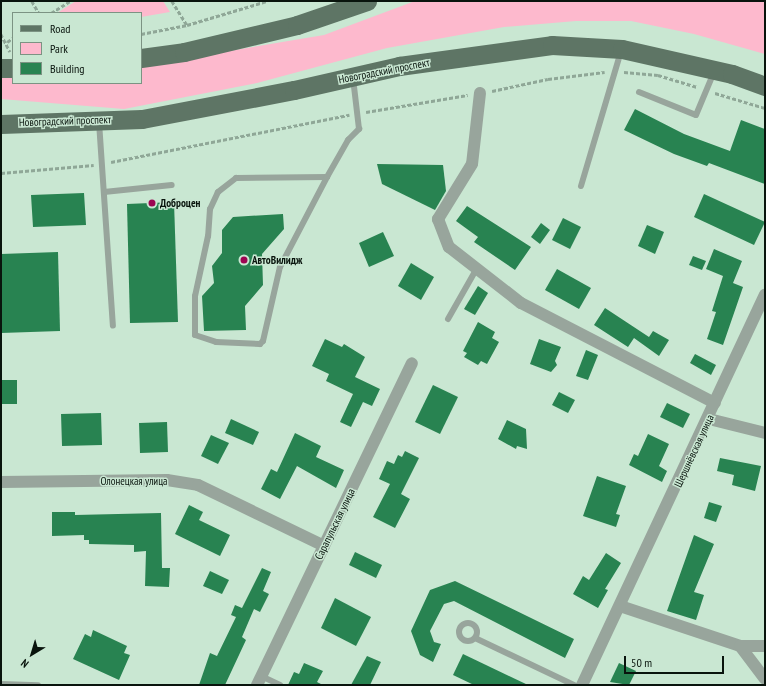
<!DOCTYPE html>
<html>
<head>
<meta charset="utf-8">
<style>
  body { margin:0 }
  #map { position:relative; width:766px; height:686px; overflow:hidden; background:#c9e7d2; font-family:"PT Sans Narrow",sans-serif }
  div>[style] { position:absolute }
  [style*='--x'] { left:calc(var(--x)*1px); top:calc(var(--y)*1px); width:calc(var(--w)*1px); rotate:calc(var(--a)*1deg) }
  .green>* { inset:0; background:#fdb9cd }
  .building>* { inset:0; background:#288351 }
  .path>* { height:2.5px; margin-top:-1.25px; transform-origin:0; background:repeating-linear-gradient(90deg,#8fa797 0 4px,transparent 0 6px) }
  .lane>* { height:6px; margin:-3px; padding:0 3px; transform-origin:3px; border-radius:3px; background:#98a59c }
  .lane>.ring { margin:-3px; padding:0; box-sizing:content-box; background:none; border:6px solid #98a59c; border-radius:50% }
  .street>* { height:12px; margin:-6px; padding:0 6px; transform-origin:6px; border-radius:6px; background:#98a59c }
  .primary>* { height:19px; margin:-9.5px; padding:0 9.5px; transform-origin:9.5px; border-radius:9.5px; background:#5e7565 }
  .dots>* { width:11px; height:11px; translate:-50% -50%; box-sizing:border-box; border:2px solid #c9e7d2; border-radius:50% }
  span { translate:-50% -50%; white-space:nowrap; text-align:center; line-height:1.15; -webkit-text-stroke:3px #c9e7d2; paint-order:stroke }
  .street-label { font-size:11px; color:#09140d }
  .poi-label { font-size:11px; color:#09140d; font-weight:700 }
  .left { translate:0 -50%; text-align:left }
  .frame { position:absolute; inset:0; border:2px solid #09140d; pointer-events:none }
  .legend { position:absolute; left:12px; top:12px; width:130px; height:72px; box-sizing:border-box; background:#c9e7d2; border:1px solid #7c9383; margin:0; padding:5px 7px; list-style:none; font-size:12px; color:#09140d }
  .legend li { display:flex; align-items:center; gap:8px; height:20px }
  .legend b { width:20px; border:1px solid #7c9383 }
  .north { position:absolute; left:12px; top:634px; width:40px; height:40px; -webkit-text-stroke:3px #c9e7d2; paint-order:stroke; rotate:218deg; font-size:11px; font-weight:700; line-height:16px; text-align:center; color:#09140d }
  .north::after { content:''; display:block; margin:auto; width:14px; height:18px; background:#09140d; clip-path:polygon(50% 0,100% 100%,50% 72%,0 100%) }
  .scale { position:absolute; left:624px; top:656px; width:100px; height:18px; box-sizing:border-box; border:2px solid #09140d; border-top:0; padding-left:5px; font-size:12px; line-height:14px; white-space:nowrap; color:#09140d; -webkit-text-stroke:3px #c9e7d2; paint-order:stroke }
</style>
</head>
<body>
<div id="map">
  <div class="green">
    <i style="clip-path:polygon(76px 1px,163px 1px,170px 12px,141px 17px,141px 13px,57px 13px)"></i>
    <i style="clip-path:polygon(415px 1px,765px 1px,765px 54px,694px 34px,631px 21px,576px 21px,504px 27px,387px 48px,257px 83px,124px 109px,1px 99px,1px 78px,13px 77px,13px 83px,141px 83px,141px 66px,324px 35px)"></i>
  </div>
  <div class="building">
    <i style="clip-path:polygon(635px 109px,684px 134px,730px 151px,741px 120px,765px 129px,765px 184px,709px 163px,707px 166px,674px 154px,624px 130px)"></i>
    <i style="clip-path:polygon(377px 164px,443px 165px,446px 191px,435px 210px,382px 184px)"></i>
    <i style="clip-path:polygon(84px 193px,86px 225px,33px 227px,31px 195px)"></i>
    <i style="clip-path:polygon(704px 194px,765px 222px,754px 245px,694px 217px)"></i>
    <i style="clip-path:polygon(174px 202px,178px 322px,130px 323px,127px 204px)"></i>
    <i style="clip-path:polygon(467px 206px,531px 247px,515px 270px,474px 242px,478px 237px,456px 221px)"></i>
    <i style="clip-path:polygon(283px 214px,284px 229px,262px 254px,263px 285px,245px 306px,246px 330px,204px 331px,202px 296px,214px 283px,212px 266px,222px 253px,222px 230px,233px 217px)"></i>
    <i style="clip-path:polygon(563px 218px,581px 227px,570px 249px,552px 240px)"></i>
    <i style="clip-path:polygon(541px 223px,550px 230px,540px 244px,531px 237px)"></i>
    <i style="clip-path:polygon(647px 225px,664px 232px,655px 254px,638px 246px)"></i>
    <i style="clip-path:polygon(383px 232px,394px 256px,369px 267px,359px 243px)"></i>
    <i style="clip-path:polygon(714px 249px,742px 261px,733px 283px,743px 287px,723px 345px,707px 339px,716px 312px,712px 311px,723px 276px,706px 269px)"></i>
    <i style="clip-path:polygon(58px 252px,60px 331px,1px 333px,1px 254px)"></i>
    <i style="clip-path:polygon(693px 256px,706px 261px,702px 270px,689px 265px)"></i>
    <i style="clip-path:polygon(411px 263px,434px 277px,421px 300px,398px 286px)"></i>
    <i style="clip-path:polygon(557px 269px,591px 288px,579px 309px,545px 290px)"></i>
    <i style="clip-path:polygon(478px 286px,488px 293px,475px 315px,464px 309px)"></i>
    <i style="clip-path:polygon(605px 308px,649px 337px,653px 331px,669px 340px,659px 356px,634px 338px,628px 347px,594px 325px)"></i>
    <i style="clip-path:polygon(478px 322px,495px 332px,492px 338px,499px 342px,487px 364px,481px 361px,478px 365px,464px 357px,467px 353px,463px 351px)"></i>
    <i style="clip-path:polygon(325px 339px,342px 347px,344px 344px,365px 357px,355px 377px,380px 389px,372px 406px,363px 402px,351px 427px,340px 422px,353px 394px,326px 381px,329px 374px,312px 366px)"></i>
    <i style="clip-path:polygon(539px 339px,561px 347px,555px 361px,557px 365px,551px 372px,530px 364px)"></i>
    <i style="clip-path:polygon(586px 350px,598px 355px,588px 380px,576px 376px)"></i>
    <i style="clip-path:polygon(695px 354px,716px 365px,711px 375px,690px 363px)"></i>
    <i style="clip-path:polygon(1px 380px,17px 380px,17px 404px,1px 404px)"></i>
    <i style="clip-path:polygon(433px 385px,458px 397px,440px 434px,415px 422px)"></i>
    <i style="clip-path:polygon(559px 392px,575px 400px,568px 413px,552px 405px)"></i>
    <i style="clip-path:polygon(667px 403px,690px 414px,683px 428px,660px 417px)"></i>
    <i style="clip-path:polygon(101px 413px,102px 445px,62px 446px,61px 414px)"></i>
    <i style="clip-path:polygon(231px 419px,259px 432px,253px 445px,225px 433px)"></i>
    <i style="clip-path:polygon(507px 420px,526px 429px,527px 449px,517px 446px,516px 449px,498px 439px)"></i>
    <i style="clip-path:polygon(167px 422px,168px 452px,140px 453px,139px 423px)"></i>
    <i style="clip-path:polygon(295px 433px,321px 446px,316px 457px,344px 470px,336px 488px,297px 466px,280px 499px,261px 489px,271px 469px,277px 472px)"></i>
    <i style="clip-path:polygon(648px 434px,669px 444px,659px 466px,667px 471px,662px 482px,629px 465px,634px 454px,638px 456px)"></i>
    <i style="clip-path:polygon(211px 435px,229px 443px,218px 464px,201px 456px)"></i>
    <i style="clip-path:polygon(405px 451px,419px 458px,401px 494px,410px 499px,395px 528px,373px 517px,390px 484px,379px 479px,387px 461px,394px 464px,398px 455px,402px 457px)"></i>
    <i style="clip-path:polygon(720px 458px,761px 466px,755px 491px,732px 485px,734px 475px,717px 471px)"></i>
    <i style="clip-path:polygon(597px 476px,626px 486px,616px 514px,620px 515px,616px 527px,583px 516px)"></i>
    <i style="clip-path:polygon(709px 502px,722px 506px,716px 522px,704px 518px)"></i>
    <i style="clip-path:polygon(189px 505px,203px 512px,199px 520px,230px 535px,220px 556px,175px 534px)"></i>
    <i style="clip-path:polygon(52px 512px,75px 512px,75px 515px,161px 513px,162px 568px,170px 568px,169px 587px,145px 586px,146px 551px,134px 552px,134px 545px,89px 544px,89px 540px,84px 540px,84px 535px,52px 536px)"></i>
    <i style="clip-path:polygon(694px 535px,714px 544px,694px 592px,704px 595px,696px 620px,667px 611px)"></i>
    <i style="clip-path:polygon(355px 552px,382px 565px,376px 578px,349px 565px)"></i>
    <i style="clip-path:polygon(606px 553px,621px 563px,605px 589px,608px 590px,598px 608px,573px 594px,583px 576px,589px 580px)"></i>
    <i style="clip-path:polygon(262px 568px,271px 572px,263px 591px,269px 594px,260px 612px,254px 609px,242px 637px,246px 640px,225px 685px,199px 685px,210px 653px,217px 656px,236px 617px,231px 615px,235px 605px,242px 608px)"></i>
    <i style="clip-path:polygon(210px 571px,229px 580px,222px 594px,203px 586px)"></i>
    <i style="clip-path:polygon(455px 581px,574px 639px,565px 658px,454px 601px,444px 604px,430px 631px,434px 642px,441px 644px,433px 662px,420px 655px,411px 631px,430px 590px)"></i>
    <i style="clip-path:polygon(335px 598px,371px 617px,356px 646px,321px 628px)"></i>
    <i style="clip-path:polygon(93px 630px,127px 646px,124px 653px,130px 655px,119px 680px,73px 659px,85px 634px,91px 637px)"></i>
    <i style="clip-path:polygon(463px 654px,528px 685px,474px 685px,453px 675px)"></i>
    <i style="clip-path:polygon(367px 656px,381px 662px,370px 685px,351px 685px)"></i>
    <i style="clip-path:polygon(304px 663px,323px 671px,317px 682px,323px 685px,288px 685px,294px 672px,299px 674px)"></i>
    <i style="clip-path:polygon(619px 663px,636px 671px,629px 685px,610px 682px)"></i>
  </div>
  <div class="path">
    <i style="--x:32;--y:1;--w:14;--a:60"></i>
    <i style="--x:172;--y:1;--w:28;--a:58"></i>
    <i style="--x:51;--y:13;--w:22;--a:-32"></i>
    <i style="--x:1;--y:34;--w:20;--a:63"></i>
    <i style="--x:141;--y:34;--w:47;--a:-11.1"></i>
    <i style="--x:187;--y:25;--w:84;--a:-16.7"></i>
    <i style="--x:7;--y:42;--w:7;--a:-34"></i>
    <i style="--x:624;--y:72;--w:34;--a:5"></i>
    <i style="--x:658;--y:75;--w:41;--a:17.1"></i>
    <i style="--x:492;--y:91;--w:57;--a:-12.1"></i>
    <i style="--x:548;--y:79;--w:57;--a:-7"></i>
    <i style="--x:715;--y:93;--w:52;--a:16.7"></i>
    <i style="--x:366;--y:112;--w:103;--a:-9.5"></i>
    <i style="--x:111;--y:162;--w:243;--a:-11.2"></i>
    <i style="--x:1;--y:173;--w:93;--a:-4.9"></i>
  </div>
  <div class="lane">
    <i style="--x:639;--y:92;--w:61;--a:22"></i>
    <i style="--x:696;--y:115;--w:47;--a:-67.3"></i>
    <i style="--x:99;--y:122;--w:204;--a:86.1"></i>
    <i style="--x:327;--y:177;--w:91;--a:179.4"></i>
    <i style="--x:236;--y:178;--w:23;--a:142"></i>
    <i style="--x:218;--y:192;--w:19;--a:115"></i>
    <i style="--x:210;--y:209;--w:27;--a:94"></i>
    <i style="--x:208;--y:236;--w:61;--a:102.2"></i>
    <i style="--x:195;--y:296;--w:39;--a:90"></i>
    <i style="--x:195;--y:335;--w:22;--a:18"></i>
    <i style="--x:216;--y:342;--w:44;--a:2.6"></i>
    <i style="--x:260;--y:344;--w:4;--a:-45"></i>
    <i style="--x:263;--y:341;--w:76;--a:-77.1"></i>
    <i style="--x:280;--y:267;--w:102;--a:-62.4"></i>
    <i style="--x:327;--y:177;--w:43;--a:-60.4"></i>
    <i style="--x:348;--y:140;--w:16;--a:-45"></i>
    <i style="--x:359;--y:129;--w:51;--a:-96.7"></i>
    <i style="--x:581;--y:186;--w:141;--a:-73.5"></i>
    <i style="--x:104;--y:192;--w:68;--a:-5.9"></i>
    <i style="--x:448;--y:319;--w:59;--a:-60.4"></i>
    <i class="ring" style="left:459px;top:623px;width:12px;height:12px"></i>
    <i style="--x:475;--y:638;--w:110;--a:25.4"></i>
    <i style="--x:261;--y:676;--w:21;--a:25"></i>
    <i style="--x:1;--y:684;--w:37;--a:2"></i>
  </div>
  <div class="street">
    <i style="--x:480;--y:93;--w:71;--a:96.4"></i>
    <i style="--x:472;--y:164;--w:65;--a:121.7"></i>
    <i style="--x:438;--y:219;--w:30;--a:69"></i>
    <i style="--x:449;--y:247;--w:91;--a:37.9"></i>
    <i style="--x:521;--y:303;--w:218;--a:27.3"></i>
    <i style="--x:709;--y:419;--w:58;--a:14"></i>
    <i style="--x:1;--y:482;--w:166;--a:-0.7"></i>
    <i style="--x:167;--y:480;--w:31;--a:9"></i>
    <i style="--x:198;--y:485;--w:140;--a:25.8"></i>
    <i style="--x:620;--y:606;--w:126;--a:18.4"></i>
    <i style="--x:740;--y:646;--w:41;--a:52.9"></i>
    <i style="--x:740;--y:646;--w:25;--a:0"></i>
    <i style="--x:257;--y:685;--w:357;--a:-64.3"></i>
    <i style="--x:582;--y:685;--w:431;--a:-64.9"></i>
  </div>
  <div class="primary">
    <i style="--x:141;--y:58;--w:43;--a:-7.9"></i>
    <i style="--x:184;--y:52;--w:116;--a:-13.4"></i>
    <i style="--x:297;--y:25;--w:74;--a:-18.9"></i>
    <i style="--x:1;--y:68;--w:12;--a:0"></i>
    <i style="--x:1;--y:124;--w:141;--a:-2"></i>
    <i style="--x:142;--y:119;--w:155;--a:-10.8"></i>
    <i style="--x:294;--y:90;--w:108;--a:-12.9"></i>
    <i style="--x:399;--y:66;--w:154;--a:-7.8"></i>
    <i style="--x:552;--y:45;--w:70;--a:3.3"></i>
    <i style="--x:622;--y:49;--w:113;--a:12.8"></i>
    <i style="--x:732;--y:74;--w:35;--a:20"></i>
  </div>
  <div class="dots">
    <i style="left:152px;top:203px;background:#9c0552"></i>
    <i style="left:244px;top:260px;background:#9c0552"></i>
  </div>
  <div class="street-label">
    <span style="left:384px;top:71px;rotate:-11deg">Новоградский проспект</span>
    <span style="left:65px;top:121px;rotate:-2deg">Новоградский проспект</span>
    <span style="left:694px;top:451px;rotate:-65deg">Шершнёвская улица</span>
    <span style="left:134px;top:481px">Олонецкая улица</span>
    <span style="left:335px;top:524px;rotate:-64deg">Сарапульская улица</span>
  </div>
  <div class="poi-label">
    <span class="left" style="left:160px;top:203px">Доброцен</span>
    <span class="left" style="left:252px;top:260px">АвтоВилидж</span>
  </div>
  <div class="frame"></div>
  <ul class="legend">
  <li><b style="height:5px;background:#5e7565"></b>Road</li>
  <li><b style="height:11px;background:#fdb9cd"></b>Park</li>
  <li><b style="height:11px;background:#288351"></b>Building</li>
  </ul>
  <div class="north">N</div>
  <div class="scale">50 m</div>
</div>
</body>
</html>
